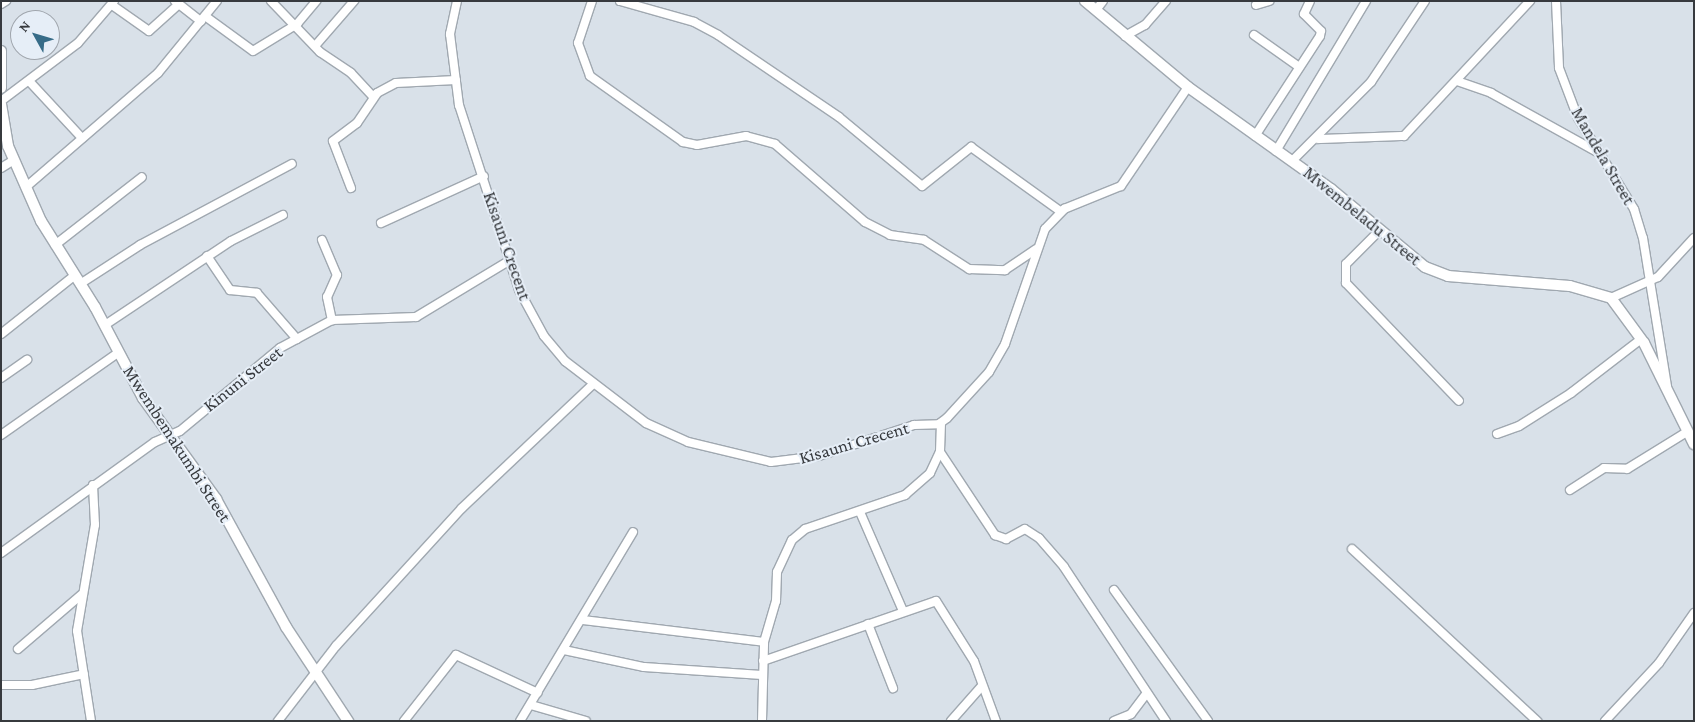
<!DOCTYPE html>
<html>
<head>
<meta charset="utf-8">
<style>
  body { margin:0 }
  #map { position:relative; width:1695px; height:722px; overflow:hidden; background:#d9e1e9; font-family:"Crimson Pro",serif }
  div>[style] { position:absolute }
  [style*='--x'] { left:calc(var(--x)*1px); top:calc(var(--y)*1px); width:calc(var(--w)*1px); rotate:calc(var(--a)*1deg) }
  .roads { filter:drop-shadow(1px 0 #a0a8b0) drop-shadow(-1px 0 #a0a8b0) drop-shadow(0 1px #a0a8b0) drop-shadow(0 -1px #a0a8b0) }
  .street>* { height:8px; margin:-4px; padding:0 4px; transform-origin:4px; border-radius:4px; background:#fff }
  .secondary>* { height:10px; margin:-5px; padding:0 5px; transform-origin:5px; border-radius:5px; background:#fff }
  span { translate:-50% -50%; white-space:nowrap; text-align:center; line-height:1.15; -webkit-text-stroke:4px #e6eef7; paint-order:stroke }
  .street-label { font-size:18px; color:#373a3e }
  .frame { position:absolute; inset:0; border:2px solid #373a3e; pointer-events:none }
  .north { position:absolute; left:10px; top:10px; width:50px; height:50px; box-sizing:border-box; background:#e6eef7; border:1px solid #a0a6ad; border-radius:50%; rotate:309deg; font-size:14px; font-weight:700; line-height:20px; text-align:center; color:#373a3e }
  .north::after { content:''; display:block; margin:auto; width:18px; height:22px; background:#376c88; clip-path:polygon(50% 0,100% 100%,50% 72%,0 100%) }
</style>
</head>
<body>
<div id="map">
  <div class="roads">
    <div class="street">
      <i style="--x:175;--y:1;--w:33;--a:38"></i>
      <i style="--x:271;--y:1;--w:71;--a:46.1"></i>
      <i style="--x:320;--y:52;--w:37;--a:34"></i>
      <i style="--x:351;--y:73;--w:33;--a:47"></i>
      <i style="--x:457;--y:1;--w:34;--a:102"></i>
      <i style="--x:450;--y:34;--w:72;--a:82.8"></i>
      <i style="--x:459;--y:105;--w:194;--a:72"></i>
      <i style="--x:519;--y:290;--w:52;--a:61.5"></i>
      <i style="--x:544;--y:336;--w:33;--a:50"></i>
      <i style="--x:565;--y:361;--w:102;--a:37.4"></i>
      <i style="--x:646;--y:423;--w:46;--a:24.3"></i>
      <i style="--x:688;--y:442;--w:85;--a:13.5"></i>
      <i style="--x:771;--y:462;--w:48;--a:-7.1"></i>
      <i style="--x:819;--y:456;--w:100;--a:-18.1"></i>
      <i style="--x:914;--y:425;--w:25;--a:-2"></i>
      <i style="--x:939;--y:424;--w:10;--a:-37"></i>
      <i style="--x:947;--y:418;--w:62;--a:-47.6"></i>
      <i style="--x:989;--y:372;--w:32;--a:-60"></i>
      <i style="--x:1005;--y:344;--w:122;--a:-70.8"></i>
      <i style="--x:1045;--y:229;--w:28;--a:-46"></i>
      <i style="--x:1064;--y:209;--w:61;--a:-22"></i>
      <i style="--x:1121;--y:186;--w:120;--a:-55.9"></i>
      <i style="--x:592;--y:1;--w:44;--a:108.4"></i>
      <i style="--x:578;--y:43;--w:35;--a:70"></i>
      <i style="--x:590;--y:76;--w:114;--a:35.4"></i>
      <i style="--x:683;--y:142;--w:14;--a:12"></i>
      <i style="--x:697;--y:145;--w:50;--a:-10.4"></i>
      <i style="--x:746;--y:136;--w:30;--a:15"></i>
      <i style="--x:775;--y:144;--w:119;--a:40.9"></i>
      <i style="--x:865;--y:222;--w:28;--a:27"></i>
      <i style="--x:890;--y:235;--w:34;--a:8"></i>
      <i style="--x:924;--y:240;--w:54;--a:32.8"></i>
      <i style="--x:969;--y:269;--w:36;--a:2"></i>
      <i style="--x:1005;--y:270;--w:37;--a:-34"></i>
      <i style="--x:620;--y:1;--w:77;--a:15.8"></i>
      <i style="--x:694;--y:22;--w:27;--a:28"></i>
      <i style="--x:718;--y:35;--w:146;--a:34.1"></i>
      <i style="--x:839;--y:117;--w:108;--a:39.7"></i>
      <i style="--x:922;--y:186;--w:63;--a:-38.5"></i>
      <i style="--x:971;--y:147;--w:110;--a:35.7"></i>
      <i style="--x:1556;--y:1;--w:67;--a:87.4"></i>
      <i style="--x:1559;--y:68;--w:53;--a:69.2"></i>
      <i style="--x:1578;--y:118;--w:107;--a:58.4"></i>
      <i style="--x:1634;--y:209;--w:30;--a:73"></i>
      <i style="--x:1643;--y:238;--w:150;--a:80.8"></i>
      <i style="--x:1;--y:4;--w:6;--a:-31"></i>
      <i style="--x:112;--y:5;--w:45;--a:35.1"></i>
      <i style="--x:149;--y:31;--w:40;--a:-42"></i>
      <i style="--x:1256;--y:5;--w:14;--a:-17"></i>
      <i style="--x:1096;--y:10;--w:11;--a:-52"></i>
      <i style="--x:205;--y:16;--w:59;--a:36.1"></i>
      <i style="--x:253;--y:51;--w:52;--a:-31.5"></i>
      <i style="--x:297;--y:24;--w:30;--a:-50"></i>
      <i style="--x:1254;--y:35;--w:55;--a:35.4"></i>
      <i style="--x:1125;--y:36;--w:23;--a:-29"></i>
      <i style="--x:1145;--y:25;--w:32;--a:-49"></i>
      <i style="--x:315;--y:46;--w:60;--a:-49.1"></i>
      <i style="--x:29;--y:81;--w:78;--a:47.1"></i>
      <i style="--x:1457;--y:81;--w:36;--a:19"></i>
      <i style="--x:1491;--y:93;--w:121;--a:29.1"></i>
      <i style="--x:1;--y:101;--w:96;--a:-37"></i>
      <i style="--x:78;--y:43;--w:55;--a:-49.4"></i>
      <i style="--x:1255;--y:136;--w:119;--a:-57"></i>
      <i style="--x:1320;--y:36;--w:5;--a:-79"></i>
      <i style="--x:1321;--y:31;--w:24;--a:-135"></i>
      <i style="--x:1304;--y:14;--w:14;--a:-65"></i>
      <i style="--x:1318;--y:139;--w:86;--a:-2"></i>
      <i style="--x:1404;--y:136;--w:185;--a:-47"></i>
      <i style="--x:1276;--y:151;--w:175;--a:-59"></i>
      <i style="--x:1292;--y:161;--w:112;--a:-45"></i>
      <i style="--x:1371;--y:82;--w:97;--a:-56.3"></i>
      <i style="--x:1;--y:168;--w:15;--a:-32"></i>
      <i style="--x:26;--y:187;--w:174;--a:-40.8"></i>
      <i style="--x:158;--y:73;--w:93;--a:-50.7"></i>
      <i style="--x:351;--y:188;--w:50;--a:-111"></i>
      <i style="--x:333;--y:141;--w:30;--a:-37"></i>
      <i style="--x:357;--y:123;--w:36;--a:-56"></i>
      <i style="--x:377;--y:93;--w:21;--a:-28"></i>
      <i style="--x:396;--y:83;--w:60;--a:-2.9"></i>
      <i style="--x:381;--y:223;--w:113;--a:-24.5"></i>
      <i style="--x:1378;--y:232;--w:45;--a:135"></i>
      <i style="--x:1346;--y:264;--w:19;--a:90"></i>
      <i style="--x:1346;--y:283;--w:163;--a:46.2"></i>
      <i style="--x:322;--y:240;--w:38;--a:67"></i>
      <i style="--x:337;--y:275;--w:24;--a:114"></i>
      <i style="--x:327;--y:297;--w:24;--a:78"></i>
      <i style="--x:55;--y:245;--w:110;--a:-38"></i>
      <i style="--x:207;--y:256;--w:41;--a:55.9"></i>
      <i style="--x:230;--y:290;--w:27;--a:6"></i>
      <i style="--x:257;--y:293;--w:61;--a:49"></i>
      <i style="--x:80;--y:284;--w:72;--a:-33"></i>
      <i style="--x:140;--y:245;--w:172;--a:-28.1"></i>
      <i style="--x:1611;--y:298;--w:51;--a:-24.1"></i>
      <i style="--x:1658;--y:277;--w:53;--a:-47.3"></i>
      <i style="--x:105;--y:325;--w:151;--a:-33.7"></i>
      <i style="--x:231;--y:241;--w:58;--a:-26.6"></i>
      <i style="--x:1;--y:334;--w:93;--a:-38.5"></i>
      <i style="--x:1;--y:378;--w:32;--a:-35"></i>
      <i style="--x:941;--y:423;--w:29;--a:92"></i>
      <i style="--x:940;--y:452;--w:100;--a:56.5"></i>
      <i style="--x:995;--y:535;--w:12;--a:20"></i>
      <i style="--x:1006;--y:539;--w:21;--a:-28"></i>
      <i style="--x:1025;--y:529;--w:17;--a:33"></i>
      <i style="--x:1039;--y:538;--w:38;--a:49"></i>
      <i style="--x:1064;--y:567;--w:185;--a:56.5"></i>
      <i style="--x:1497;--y:434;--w:23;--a:-20"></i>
      <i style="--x:1519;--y:426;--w:62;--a:-32.4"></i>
      <i style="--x:1571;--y:393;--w:88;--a:-37.6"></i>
      <i style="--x:1;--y:435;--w:144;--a:-35.1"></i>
      <i style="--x:1570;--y:490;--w:40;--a:-32.9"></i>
      <i style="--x:1604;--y:468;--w:23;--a:2"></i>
      <i style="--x:1627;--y:469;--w:70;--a:-31.7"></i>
      <i style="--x:860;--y:512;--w:108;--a:66.5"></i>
      <i style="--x:1352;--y:549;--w:253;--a:42.9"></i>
      <i style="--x:1;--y:553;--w:190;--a:-35.8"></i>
      <i style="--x:155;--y:442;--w:27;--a:-24"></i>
      <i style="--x:180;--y:431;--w:130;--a:-39.7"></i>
      <i style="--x:280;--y:348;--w:59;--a:-28.3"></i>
      <i style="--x:332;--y:320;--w:84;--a:-2"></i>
      <i style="--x:416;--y:317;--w:109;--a:-31.1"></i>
      <i style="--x:1114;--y:590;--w:161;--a:54.3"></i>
      <i style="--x:583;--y:620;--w:182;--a:6.9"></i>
      <i style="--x:868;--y:624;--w:69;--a:68.7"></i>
      <i style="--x:18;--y:649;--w:83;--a:-40.6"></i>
      <i style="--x:564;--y:650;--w:82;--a:12"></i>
      <i style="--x:644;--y:667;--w:118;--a:3.9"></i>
      <i style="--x:763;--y:661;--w:183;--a:-19.1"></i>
      <i style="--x:936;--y:601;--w:71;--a:57.7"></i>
      <i style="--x:974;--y:661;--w:64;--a:69.9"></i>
      <i style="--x:1;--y:685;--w:31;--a:0"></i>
      <i style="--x:32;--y:685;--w:53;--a:-11.9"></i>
      <i style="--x:531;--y:705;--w:57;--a:16.2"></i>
      <i style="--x:91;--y:721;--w:91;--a:-98.8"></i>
      <i style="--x:77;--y:631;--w:108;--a:-80.4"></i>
      <i style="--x:95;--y:525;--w:40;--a:-92.9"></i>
      <i style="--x:278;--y:721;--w:95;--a:-52.3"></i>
      <i style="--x:336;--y:646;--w:187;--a:-47.6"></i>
      <i style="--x:462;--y:508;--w:180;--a:-43.4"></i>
      <i style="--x:404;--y:721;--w:84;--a:-51.8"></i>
      <i style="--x:456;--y:655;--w:90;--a:24.9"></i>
      <i style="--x:520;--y:721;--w:220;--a:-59.1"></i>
      <i style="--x:762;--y:721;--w:79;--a:-88.5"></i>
      <i style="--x:764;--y:642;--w:43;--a:-73.7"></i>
      <i style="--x:776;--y:601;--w:29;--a:-88"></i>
      <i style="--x:777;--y:572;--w:35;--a:-65"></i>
      <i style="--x:792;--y:540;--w:17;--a:-40"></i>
      <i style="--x:805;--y:529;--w:106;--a:-18.8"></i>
      <i style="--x:905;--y:495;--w:33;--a:-41"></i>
      <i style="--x:930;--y:473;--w:23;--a:-65"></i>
      <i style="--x:951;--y:721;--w:45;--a:-48.6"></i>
      <i style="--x:1114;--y:721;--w:18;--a:-22"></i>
      <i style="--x:1131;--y:714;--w:26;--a:-53"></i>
      <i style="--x:1605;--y:721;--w:79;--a:-47"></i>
      <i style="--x:1659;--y:663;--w:61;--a:-55"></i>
    </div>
    <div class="secondary">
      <i style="--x:1085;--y:1;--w:134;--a:39.9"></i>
      <i style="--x:1188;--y:87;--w:176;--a:35.5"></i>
      <i style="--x:1331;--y:189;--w:122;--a:39.7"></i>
      <i style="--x:1425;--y:267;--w:25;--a:21"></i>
      <i style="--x:1448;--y:276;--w:122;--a:4.7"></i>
      <i style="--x:1570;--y:286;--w:43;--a:16.3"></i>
      <i style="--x:1611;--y:298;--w:56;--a:53.7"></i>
      <i style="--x:1644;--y:343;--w:113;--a:63.7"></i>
      <i style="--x:1;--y:51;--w:37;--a:90"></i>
      <i style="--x:1;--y:104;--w:43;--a:80.5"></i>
      <i style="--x:8;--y:146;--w:82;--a:66.3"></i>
      <i style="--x:41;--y:221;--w:102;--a:57.9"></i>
      <i style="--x:95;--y:307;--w:103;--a:62.2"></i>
      <i style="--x:143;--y:398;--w:125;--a:54.1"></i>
      <i style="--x:216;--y:499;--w:146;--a:61.3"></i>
      <i style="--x:286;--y:627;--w:113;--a:56.6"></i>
    </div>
  </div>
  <div class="street-label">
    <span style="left:1603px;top:156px;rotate:60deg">Mandela Street</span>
    <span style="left:1362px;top:216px;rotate:39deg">Mwembeladu Street</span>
    <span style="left:507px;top:246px;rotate:71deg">Kisauni Crecent</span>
    <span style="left:243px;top:379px;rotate:-38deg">Kinuni Street</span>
    <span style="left:854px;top:443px;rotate:-16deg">Kisauni Crecent</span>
    <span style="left:177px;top:444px;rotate:57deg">Mwembemakumbi Street</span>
  </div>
  <div class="frame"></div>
  <div class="north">N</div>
</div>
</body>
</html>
